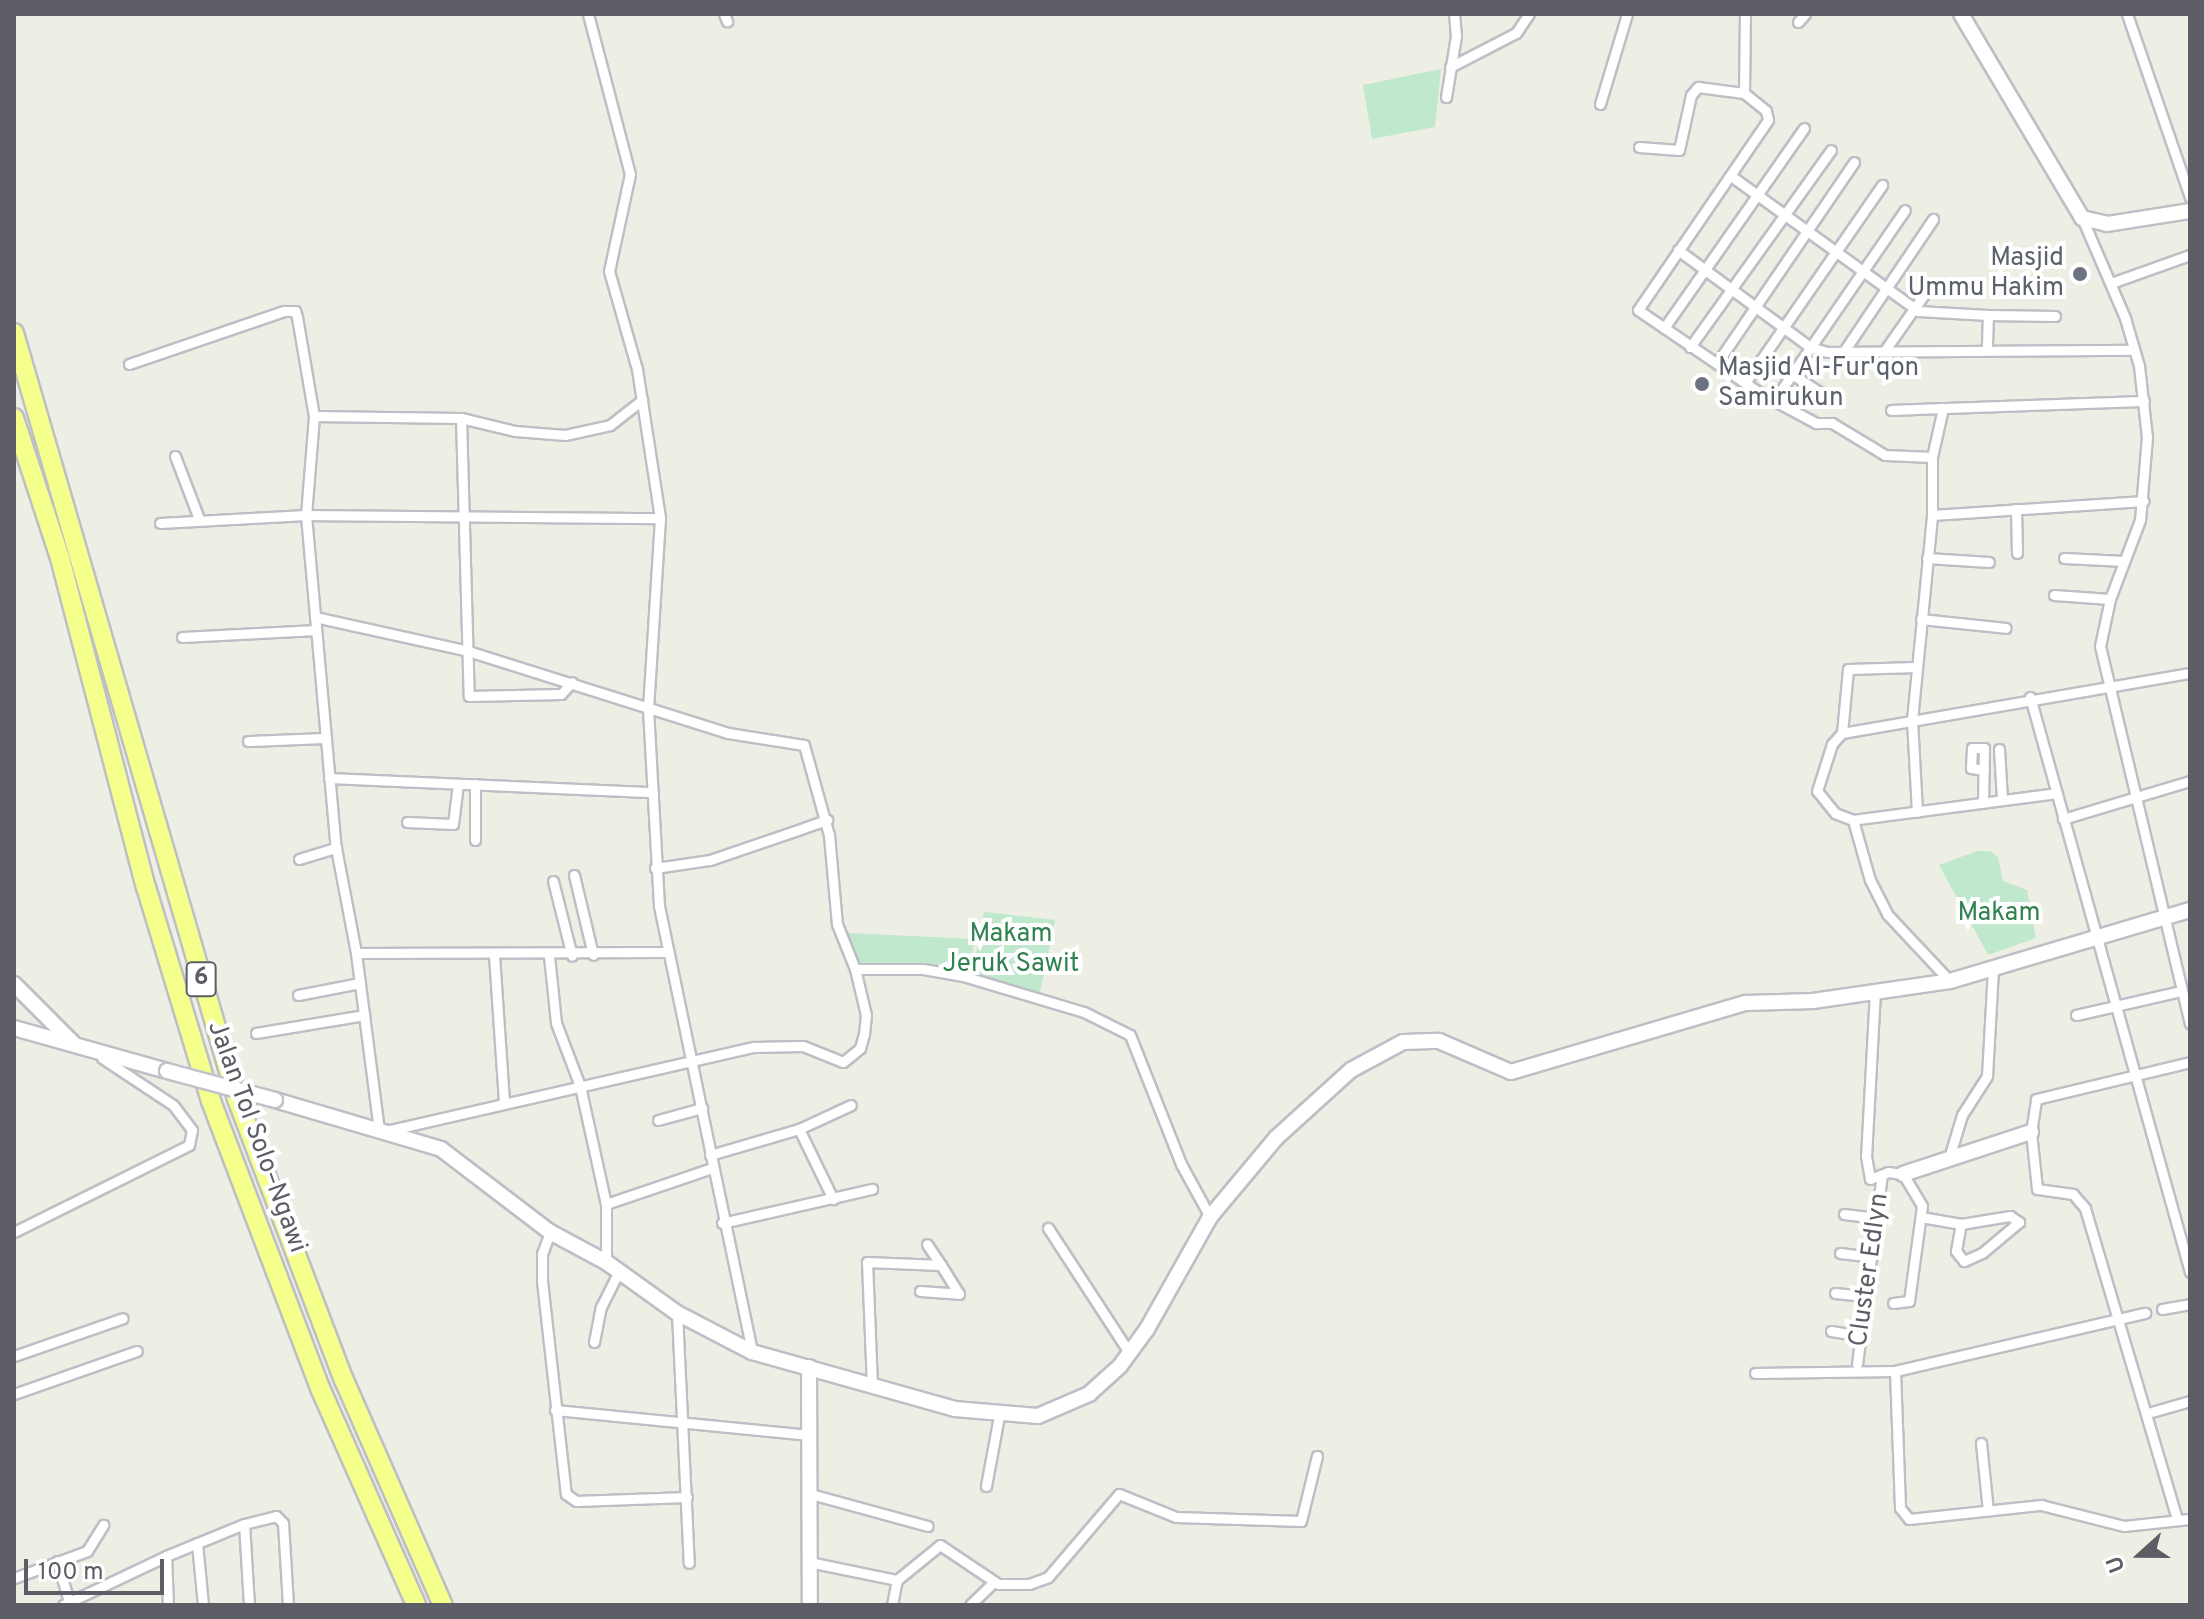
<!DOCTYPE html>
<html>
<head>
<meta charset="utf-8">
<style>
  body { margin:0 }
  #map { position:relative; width:2204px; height:1619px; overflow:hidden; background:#eeefe4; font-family:Overpass,sans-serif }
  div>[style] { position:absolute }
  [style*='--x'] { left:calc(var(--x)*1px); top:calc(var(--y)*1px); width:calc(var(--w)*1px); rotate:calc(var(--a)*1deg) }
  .green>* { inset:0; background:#bfe8cd }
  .roads { filter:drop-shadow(2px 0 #bebfc6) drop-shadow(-2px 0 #bebfc6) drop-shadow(0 2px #bebfc6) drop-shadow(0 -2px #bebfc6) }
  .street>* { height:9px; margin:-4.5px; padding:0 4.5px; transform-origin:4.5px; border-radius:4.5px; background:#fff }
  .secondary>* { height:14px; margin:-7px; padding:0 7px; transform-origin:7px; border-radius:7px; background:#fff }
  .highway>* { height:18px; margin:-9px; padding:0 9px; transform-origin:9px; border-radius:9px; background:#f5ff8b }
  .bridges { filter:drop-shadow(2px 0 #c1c1ca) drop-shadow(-2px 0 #c1c1ca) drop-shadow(0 2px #c1c1ca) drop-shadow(0 -2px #c1c1ca) }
  .secondary-bridge>* { height:14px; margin:-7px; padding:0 7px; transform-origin:7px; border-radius:7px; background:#fff }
  .dots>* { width:22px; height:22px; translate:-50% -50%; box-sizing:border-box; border:4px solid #fff; border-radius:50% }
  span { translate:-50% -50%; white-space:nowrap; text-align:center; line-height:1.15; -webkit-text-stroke:8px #fff; paint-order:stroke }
  .shield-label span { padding:2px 6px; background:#fff; border:2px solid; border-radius:6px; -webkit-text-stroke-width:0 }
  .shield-label { font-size:24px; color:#5c5d65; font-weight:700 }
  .worship-label { font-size:26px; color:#5b616d }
  .right { translate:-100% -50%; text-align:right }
  .left { translate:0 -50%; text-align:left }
  .park-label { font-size:26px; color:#30824f }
  .street-label { font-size:26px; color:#5c5d65 }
  .frame { position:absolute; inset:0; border:16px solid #5c5d65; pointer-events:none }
  .north { position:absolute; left:2100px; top:1515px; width:80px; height:80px; -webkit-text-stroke:6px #fff; paint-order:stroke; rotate:249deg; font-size:22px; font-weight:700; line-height:32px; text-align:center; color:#5c5d65 }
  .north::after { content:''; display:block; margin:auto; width:28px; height:36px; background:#5c5d65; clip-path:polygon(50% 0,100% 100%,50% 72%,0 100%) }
  .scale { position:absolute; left:24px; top:1559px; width:140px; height:36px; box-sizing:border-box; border:4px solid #5c5d65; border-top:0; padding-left:10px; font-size:24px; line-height:28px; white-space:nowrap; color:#5c5d65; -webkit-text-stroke:6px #fff; paint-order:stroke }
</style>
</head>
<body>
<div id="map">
  <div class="green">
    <i style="clip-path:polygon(1441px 69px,1435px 127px,1372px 139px,1363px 85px)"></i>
    <i style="clip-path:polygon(1977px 851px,1990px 851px,1998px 857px,2003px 881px,2027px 890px,2036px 938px,1988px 955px,1939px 865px)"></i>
    <i style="clip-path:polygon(984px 912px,1055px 920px,1040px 992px,972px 974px)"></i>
    <i style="clip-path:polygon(848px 933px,975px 939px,968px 972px,857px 965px)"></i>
  </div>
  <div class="roads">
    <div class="street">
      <i style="--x:588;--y:14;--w:165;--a:75.3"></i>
      <i style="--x:630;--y:174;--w:99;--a:102.2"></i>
      <i style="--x:609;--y:271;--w:102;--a:74.1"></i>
      <i style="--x:637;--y:369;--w:151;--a:81.2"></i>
      <i style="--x:660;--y:518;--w:191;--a:93.6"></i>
      <i style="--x:648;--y:709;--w:197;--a:86.8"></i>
      <i style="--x:659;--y:906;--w:456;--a:78.2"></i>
      <i style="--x:724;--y:14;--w:8;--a:67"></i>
      <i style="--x:2127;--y:14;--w:194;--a:71"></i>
      <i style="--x:1798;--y:22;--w:11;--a:-49"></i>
      <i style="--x:1450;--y:67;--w:74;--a:-27.3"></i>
      <i style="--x:1516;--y:33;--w:23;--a:-56"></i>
      <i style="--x:1744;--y:93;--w:28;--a:39"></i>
      <i style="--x:1766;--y:111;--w:9;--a:77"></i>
      <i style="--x:1768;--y:120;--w:230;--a:124.4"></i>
      <i style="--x:1638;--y:310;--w:148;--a:34.2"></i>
      <i style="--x:1760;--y:393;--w:64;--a:28.2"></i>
      <i style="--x:1816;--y:423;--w:16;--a:0"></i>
      <i style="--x:1832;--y:423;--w:62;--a:31.1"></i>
      <i style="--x:1885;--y:455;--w:47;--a:2.4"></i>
      <i style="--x:1744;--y:93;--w:79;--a:-89.3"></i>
      <i style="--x:1446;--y:97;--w:62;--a:-80.7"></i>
      <i style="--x:1456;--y:36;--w:22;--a:-95"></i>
      <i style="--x:1600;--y:104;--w:94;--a:-73.3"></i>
      <i style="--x:1639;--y:147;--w:40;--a:4.3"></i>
      <i style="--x:1679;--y:150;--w:56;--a:-77.7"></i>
      <i style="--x:1691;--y:95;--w:11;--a:-49"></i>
      <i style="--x:1698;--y:87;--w:46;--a:7.4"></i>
      <i style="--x:1731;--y:176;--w:231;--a:35.8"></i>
      <i style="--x:1918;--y:311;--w:70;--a:3.3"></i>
      <i style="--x:1988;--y:315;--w:35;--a:92"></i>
      <i style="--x:2082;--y:218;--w:109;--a:66.7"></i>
      <i style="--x:2125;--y:318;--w:50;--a:73.7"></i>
      <i style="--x:2139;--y:366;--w:71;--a:83.6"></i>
      <i style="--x:2147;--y:437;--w:83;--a:94.8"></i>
      <i style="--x:2140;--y:520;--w:85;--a:110.8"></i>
      <i style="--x:2110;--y:599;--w:48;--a:102"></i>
      <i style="--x:2100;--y:646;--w:388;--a:76.6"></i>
      <i style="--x:1678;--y:250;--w:164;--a:36.3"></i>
      <i style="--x:1810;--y:347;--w:18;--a:16"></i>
      <i style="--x:1827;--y:352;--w:307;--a:-0.4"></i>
      <i style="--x:2114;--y:282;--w:81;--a:-19.6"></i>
      <i style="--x:1988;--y:315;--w:67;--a:0.9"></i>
      <i style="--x:1664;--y:328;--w:244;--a:-55"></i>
      <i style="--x:1690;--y:347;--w:242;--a:-54.4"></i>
      <i style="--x:1885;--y:350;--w:78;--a:-54.9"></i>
      <i style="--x:1842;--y:354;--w:163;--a:-56"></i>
      <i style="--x:1717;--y:363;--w:243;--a:-55.7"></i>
      <i style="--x:129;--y:364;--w:164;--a:-18.9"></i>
      <i style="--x:284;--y:311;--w:11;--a:0"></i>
      <i style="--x:295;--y:311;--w:6;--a:72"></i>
      <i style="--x:297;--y:317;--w:100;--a:80.3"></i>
      <i style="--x:314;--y:416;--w:99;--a:94.6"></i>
      <i style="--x:306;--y:515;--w:334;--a:84.9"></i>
      <i style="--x:336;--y:848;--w:107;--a:79.2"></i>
      <i style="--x:356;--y:953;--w:179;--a:82.6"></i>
      <i style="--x:1790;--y:373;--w:40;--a:32.9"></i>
      <i style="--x:1745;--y:383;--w:241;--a:-55.3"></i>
      <i style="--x:1775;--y:399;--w:229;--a:-55.5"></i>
      <i style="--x:1891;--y:410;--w:52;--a:-2.2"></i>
      <i style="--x:314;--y:416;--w:147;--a:0.8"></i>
      <i style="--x:461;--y:418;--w:56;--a:13.5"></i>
      <i style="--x:515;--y:431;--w:50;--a:4.6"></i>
      <i style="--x:565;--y:435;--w:46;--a:-12.5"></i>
      <i style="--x:610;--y:425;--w:41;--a:-38"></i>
      <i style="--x:461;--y:418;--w:278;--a:88.4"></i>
      <i style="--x:469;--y:696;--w:92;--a:-1.2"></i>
      <i style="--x:561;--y:694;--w:16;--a:-47"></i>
      <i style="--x:175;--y:456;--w:67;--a:69.1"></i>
      <i style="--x:2016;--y:509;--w:44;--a:88.7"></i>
      <i style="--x:1932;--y:515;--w:212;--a:-3.8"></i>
      <i style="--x:160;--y:523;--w:146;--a:-3.1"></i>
      <i style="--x:306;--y:515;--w:354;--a:0.5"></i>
      <i style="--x:1927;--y:558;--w:62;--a:3.7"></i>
      <i style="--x:2064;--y:558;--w:60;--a:2.9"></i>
      <i style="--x:2054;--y:595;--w:56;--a:4.1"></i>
      <i style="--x:315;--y:617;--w:157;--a:12.5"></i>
      <i style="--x:468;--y:651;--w:273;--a:17.5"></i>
      <i style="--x:728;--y:733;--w:77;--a:9"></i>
      <i style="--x:804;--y:745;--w:93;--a:74.5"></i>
      <i style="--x:829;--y:835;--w:89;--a:84.9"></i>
      <i style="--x:837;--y:924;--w:48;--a:68.2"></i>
      <i style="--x:855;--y:969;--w:68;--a:0"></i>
      <i style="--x:923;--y:969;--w:41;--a:9.9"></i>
      <i style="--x:963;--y:976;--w:126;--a:16.6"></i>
      <i style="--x:1084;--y:1012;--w:51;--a:26.6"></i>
      <i style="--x:1130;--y:1035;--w:139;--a:68.4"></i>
      <i style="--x:1181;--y:1164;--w:60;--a:61.3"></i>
      <i style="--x:1921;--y:619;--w:85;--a:6"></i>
      <i style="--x:182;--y:637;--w:134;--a:-3"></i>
      <i style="--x:2030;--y:697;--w:597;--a:74.45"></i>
      <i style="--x:1842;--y:733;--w:64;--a:-84.6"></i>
      <i style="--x:1848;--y:669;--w:68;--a:-1.7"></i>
      <i style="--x:248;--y:741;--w:78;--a:-2.2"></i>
      <i style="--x:1999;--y:749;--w:50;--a:86.6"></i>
      <i style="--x:329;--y:778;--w:324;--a:2.5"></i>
      <i style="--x:2057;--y:793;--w:206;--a:172.5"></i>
      <i style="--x:1853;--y:820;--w:19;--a:-159"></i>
      <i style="--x:1835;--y:813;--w:28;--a:-129"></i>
      <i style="--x:1817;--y:791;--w:49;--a:-72.3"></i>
      <i style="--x:1832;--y:744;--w:15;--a:-48"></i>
      <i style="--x:1842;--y:733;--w:353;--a:-9.8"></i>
      <i style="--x:1983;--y:802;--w:54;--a:-88.9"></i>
      <i style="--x:1984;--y:748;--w:12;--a:180"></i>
      <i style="--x:1972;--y:748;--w:20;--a:93"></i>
      <i style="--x:1971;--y:768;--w:13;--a:9"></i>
      <i style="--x:1917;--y:812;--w:92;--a:-93.1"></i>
      <i style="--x:1912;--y:720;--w:206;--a:-84.4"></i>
      <i style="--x:1932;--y:515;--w:58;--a:-90"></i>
      <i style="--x:1932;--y:457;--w:50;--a:-77.3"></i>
      <i style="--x:1943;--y:408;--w:201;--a:-2"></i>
      <i style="--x:2063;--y:819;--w:133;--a:-16.7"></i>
      <i style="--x:1853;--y:820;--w:62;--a:74.2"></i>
      <i style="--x:1870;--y:880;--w:38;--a:63"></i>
      <i style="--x:1887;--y:914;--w:92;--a:46.8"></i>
      <i style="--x:407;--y:822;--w:46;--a:2.5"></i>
      <i style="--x:453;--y:824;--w:40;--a:-82.9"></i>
      <i style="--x:475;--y:840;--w:56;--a:-90"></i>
      <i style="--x:299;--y:859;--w:39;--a:-17"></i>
      <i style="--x:655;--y:868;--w:56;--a:-8.3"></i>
      <i style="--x:710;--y:860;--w:124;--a:-18.9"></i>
      <i style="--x:574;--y:875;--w:82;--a:76.6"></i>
      <i style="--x:553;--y:881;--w:77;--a:75.8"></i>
      <i style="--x:356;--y:953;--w:309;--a:-0.2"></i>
      <i style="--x:494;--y:955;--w:148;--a:86.1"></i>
      <i style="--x:549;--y:956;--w:67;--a:84"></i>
      <i style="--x:556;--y:1023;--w:67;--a:69.1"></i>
      <i style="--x:580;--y:1086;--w:121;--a:77.6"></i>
      <i style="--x:606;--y:1204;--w:58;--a:90"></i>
      <i style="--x:1875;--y:991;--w:165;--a:93.1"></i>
      <i style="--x:1866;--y:1156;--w:23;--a:80"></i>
      <i style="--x:1870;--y:1179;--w:19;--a:-21"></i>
      <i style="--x:1888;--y:1172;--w:15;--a:8"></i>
      <i style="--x:1903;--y:1174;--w:37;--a:59"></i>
      <i style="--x:1922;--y:1206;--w:96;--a:97.8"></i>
      <i style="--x:1909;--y:1301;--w:16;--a:173"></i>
      <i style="--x:298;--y:995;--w:63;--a:-11"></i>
      <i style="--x:2076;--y:1015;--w:108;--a:-12.9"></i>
      <i style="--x:256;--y:1033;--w:110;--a:-9.4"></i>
      <i style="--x:658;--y:1120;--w:46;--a:-15.3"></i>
      <i style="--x:799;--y:1129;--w:78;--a:64.1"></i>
      <i style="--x:386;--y:1131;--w:377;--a:-12.9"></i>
      <i style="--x:754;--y:1047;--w:49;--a:-1.2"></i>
      <i style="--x:803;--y:1046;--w:43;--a:21.8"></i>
      <i style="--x:843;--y:1062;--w:22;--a:-39"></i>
      <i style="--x:860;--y:1048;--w:15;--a:-74"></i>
      <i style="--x:864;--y:1034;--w:19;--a:-84"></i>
      <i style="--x:866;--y:1015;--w:47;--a:-103.4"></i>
      <i style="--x:710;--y:1155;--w:93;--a:-16.3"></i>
      <i style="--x:799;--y:1129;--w:57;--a:-24.8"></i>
      <i style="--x:1949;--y:1158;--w:45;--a:-73.2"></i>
      <i style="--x:1962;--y:1115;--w:46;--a:-57.3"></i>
      <i style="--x:1987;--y:1076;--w:108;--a:-86.8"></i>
      <i style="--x:606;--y:1204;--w:112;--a:-18.8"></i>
      <i style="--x:1844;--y:1214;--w:33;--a:7"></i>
      <i style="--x:1921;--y:1217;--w:41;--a:9.9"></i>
      <i style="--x:1961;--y:1224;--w:50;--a:-9.3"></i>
      <i style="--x:2010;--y:1216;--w:11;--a:34"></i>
      <i style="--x:2019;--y:1222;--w:48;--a:140"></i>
      <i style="--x:1982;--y:1253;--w:20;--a:156"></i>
      <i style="--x:1964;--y:1261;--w:13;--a:-129"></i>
      <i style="--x:1956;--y:1251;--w:27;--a:-80"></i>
      <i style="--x:722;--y:1223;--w:154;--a:-12.8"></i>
      <i style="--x:1048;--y:1228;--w:150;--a:56.9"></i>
      <i style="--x:14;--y:1232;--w:195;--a:-26.4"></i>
      <i style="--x:189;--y:1145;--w:15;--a:-79"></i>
      <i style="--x:192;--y:1130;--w:31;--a:-127"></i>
      <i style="--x:173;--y:1105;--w:85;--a:-146.5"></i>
      <i style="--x:550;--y:1232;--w:23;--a:110"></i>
      <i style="--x:542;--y:1254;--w:27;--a:90"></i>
      <i style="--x:542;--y:1281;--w:214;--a:83.6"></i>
      <i style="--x:566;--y:1494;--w:12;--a:35"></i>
      <i style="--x:576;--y:1501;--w:111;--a:-2.1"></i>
      <i style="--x:1840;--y:1253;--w:32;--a:7"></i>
      <i style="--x:920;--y:1291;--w:39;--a:4"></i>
      <i style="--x:959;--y:1294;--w:34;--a:-122"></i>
      <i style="--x:1835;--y:1293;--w:31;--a:6"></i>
      <i style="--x:2162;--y:1309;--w:28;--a:-10"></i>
      <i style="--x:677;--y:1313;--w:250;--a:87.3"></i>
      <i style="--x:1831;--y:1331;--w:30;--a:9"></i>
      <i style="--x:594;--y:1342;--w:36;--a:-79"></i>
      <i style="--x:601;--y:1307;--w:40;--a:-63.4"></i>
      <i style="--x:14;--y:1356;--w:115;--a:-19.2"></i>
      <i style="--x:1857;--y:1364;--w:191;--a:-82.5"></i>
      <i style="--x:1895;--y:1371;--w:137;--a:87.9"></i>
      <i style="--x:1900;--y:1508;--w:14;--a:51"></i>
      <i style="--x:1909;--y:1519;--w:133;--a:-6.1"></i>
      <i style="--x:2041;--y:1505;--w:86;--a:14.2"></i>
      <i style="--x:2124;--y:1526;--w:66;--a:-6.1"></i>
      <i style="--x:1755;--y:1373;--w:140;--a:-0.8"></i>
      <i style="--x:1895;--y:1371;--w:257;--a:-13.1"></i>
      <i style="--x:872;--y:1386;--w:124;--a:-92.3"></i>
      <i style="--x:867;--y:1262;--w:74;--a:2.3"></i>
      <i style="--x:941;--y:1265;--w:25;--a:-124"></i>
      <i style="--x:14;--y:1394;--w:130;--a:-19.3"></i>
      <i style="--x:555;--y:1410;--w:254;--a:5.6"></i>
      <i style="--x:2148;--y:1413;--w:44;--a:-15.9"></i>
      <i style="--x:1981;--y:1443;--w:68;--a:84.1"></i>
      <i style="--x:986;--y:1486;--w:71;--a:-79.5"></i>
      <i style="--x:807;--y:1493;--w:125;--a:15.3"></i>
      <i style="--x:2177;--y:1519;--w:324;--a:-106.5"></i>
      <i style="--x:2085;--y:1208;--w:18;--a:-131"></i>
      <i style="--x:2073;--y:1194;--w:36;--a:-172"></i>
      <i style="--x:2037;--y:1189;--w:57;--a:-96"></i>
      <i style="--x:2031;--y:1132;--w:33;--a:-81"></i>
      <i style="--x:2036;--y:1099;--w:158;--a:-13.5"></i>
      <i style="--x:197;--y:1543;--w:62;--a:84.5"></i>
      <i style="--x:57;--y:1561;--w:46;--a:73.5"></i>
      <i style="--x:809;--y:1562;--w:90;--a:11.6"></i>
      <i style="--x:897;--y:1580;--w:55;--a:-39.1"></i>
      <i style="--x:940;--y:1545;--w:70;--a:33.9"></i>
      <i style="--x:998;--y:1584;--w:31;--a:0"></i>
      <i style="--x:1029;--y:1584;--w:20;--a:-20"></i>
      <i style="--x:1048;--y:1577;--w:109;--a:-49.5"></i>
      <i style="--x:1119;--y:1494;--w:61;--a:22"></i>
      <i style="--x:1176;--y:1517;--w:125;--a:1.8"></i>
      <i style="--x:1301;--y:1521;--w:67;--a:-76.2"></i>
      <i style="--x:14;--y:1578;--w:78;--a:-20.3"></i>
      <i style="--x:87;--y:1551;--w:31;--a:-58"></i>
      <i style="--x:63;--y:1605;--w:114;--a:-25.4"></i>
      <i style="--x:168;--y:1605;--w:49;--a:-92.3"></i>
      <i style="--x:166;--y:1556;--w:84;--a:-22.3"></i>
      <i style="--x:249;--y:1605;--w:81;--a:-93.5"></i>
      <i style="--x:244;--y:1524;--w:33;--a:-14"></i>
      <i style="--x:276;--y:1516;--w:10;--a:45"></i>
      <i style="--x:283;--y:1523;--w:82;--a:86.5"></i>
      <i style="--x:892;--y:1605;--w:25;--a:-79"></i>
      <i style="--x:970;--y:1605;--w:33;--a:-44"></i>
    </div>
    <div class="secondary">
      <i style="--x:1961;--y:14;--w:237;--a:59.3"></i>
      <i style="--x:2082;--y:218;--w:26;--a:13"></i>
      <i style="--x:2107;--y:224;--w:84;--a:-8.9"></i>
      <i style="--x:14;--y:984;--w:83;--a:45"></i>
      <i style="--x:14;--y:1028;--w:159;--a:15.7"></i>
      <i style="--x:275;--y:1100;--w:173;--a:16.4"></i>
      <i style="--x:441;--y:1149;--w:137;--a:37.3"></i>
      <i style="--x:550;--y:1232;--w:64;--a:28.2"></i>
      <i style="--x:606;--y:1262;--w:87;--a:35.7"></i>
      <i style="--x:677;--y:1313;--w:85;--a:27.5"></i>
      <i style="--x:752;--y:1352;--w:211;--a:15.7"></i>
      <i style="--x:955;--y:1409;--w:83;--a:4.8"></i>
      <i style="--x:1038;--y:1416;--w:56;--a:-23.3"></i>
      <i style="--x:1089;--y:1394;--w:42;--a:-42.1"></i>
      <i style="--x:1120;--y:1366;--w:46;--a:-53.9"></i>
      <i style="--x:1147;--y:1329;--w:129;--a:-60.6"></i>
      <i style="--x:1210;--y:1217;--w:103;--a:-50.1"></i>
      <i style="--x:1276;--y:1138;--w:101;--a:-42.2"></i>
      <i style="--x:1351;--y:1070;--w:59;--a:-28.3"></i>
      <i style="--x:1403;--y:1042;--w:36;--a:-2"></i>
      <i style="--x:1439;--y:1041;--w:78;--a:23.3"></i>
      <i style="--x:1511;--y:1072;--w:245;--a:-16.4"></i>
      <i style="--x:1746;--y:1003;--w:67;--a:-1.7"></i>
      <i style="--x:1813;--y:1001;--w:138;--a:-8.3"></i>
      <i style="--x:1950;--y:981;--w:250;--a:-16.5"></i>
      <i style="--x:1903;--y:1174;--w:135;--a:-18.2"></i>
      <i style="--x:809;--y:1367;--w:238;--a:89.8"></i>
    </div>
    <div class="highway">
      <i style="--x:14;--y:333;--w:798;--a:73.77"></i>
      <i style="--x:237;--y:1099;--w:301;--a:69.2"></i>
      <i style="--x:344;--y:1380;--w:246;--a:66.3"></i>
      <i style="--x:14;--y:418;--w:147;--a:71.8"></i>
      <i style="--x:60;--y:558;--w:340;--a:75.4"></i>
      <i style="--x:146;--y:887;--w:224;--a:73.1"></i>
      <i style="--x:211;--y:1101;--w:307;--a:69.2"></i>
      <i style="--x:320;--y:1388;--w:237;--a:66.1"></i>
    </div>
  </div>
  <div class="bridges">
    <div class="secondary-bridge">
      <i style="--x:167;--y:1071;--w:112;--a:15"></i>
    </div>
  </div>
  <div class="dots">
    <i style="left:2080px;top:274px;background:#6b7280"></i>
    <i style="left:1702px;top:384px;background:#6b7280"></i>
  </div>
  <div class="shield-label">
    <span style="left:201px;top:979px">6</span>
  </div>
  <div class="worship-label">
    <span class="right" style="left:2064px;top:274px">Masjid<br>Ummu Hakim</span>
    <span class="left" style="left:1718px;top:384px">Masjid Al-Fur'qon<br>Samirukun</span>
  </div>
  <div class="park-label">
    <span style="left:1999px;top:914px">Makam</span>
    <span style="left:1011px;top:950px">Makam<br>Jeruk Sawit</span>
  </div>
  <div class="street-label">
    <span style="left:256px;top:1137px;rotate:70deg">Jalan Tol Solo–Ngawi</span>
    <span style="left:1870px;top:1270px;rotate:-82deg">Cluster Edlyn</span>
  </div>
  <div class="frame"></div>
  <div class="north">U</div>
  <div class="scale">100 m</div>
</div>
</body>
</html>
